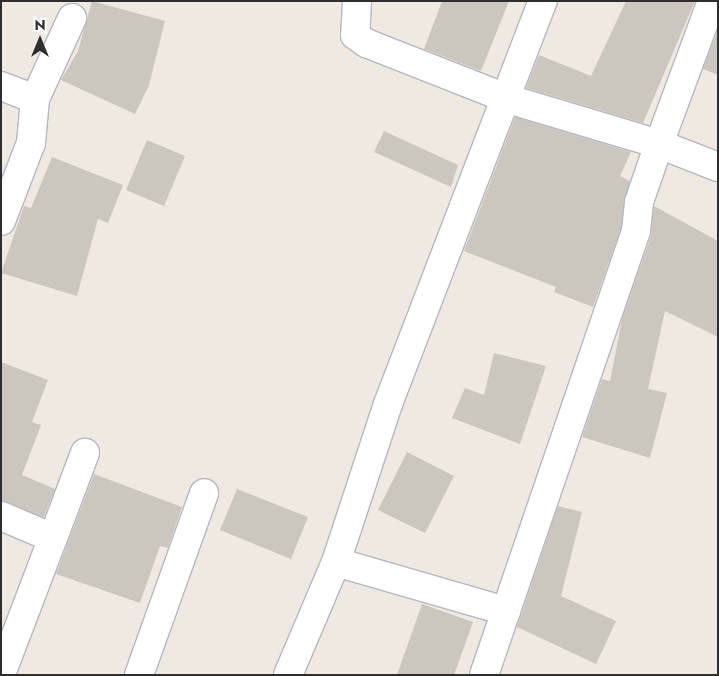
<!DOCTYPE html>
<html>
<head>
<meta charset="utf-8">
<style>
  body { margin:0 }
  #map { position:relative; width:719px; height:676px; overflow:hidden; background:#efe9e1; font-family:Jost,sans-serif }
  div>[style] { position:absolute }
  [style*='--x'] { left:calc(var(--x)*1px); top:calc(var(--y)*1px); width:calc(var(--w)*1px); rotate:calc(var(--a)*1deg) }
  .building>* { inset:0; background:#cbc7bf }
  .roads { filter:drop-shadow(1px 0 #b4b7c1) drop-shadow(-1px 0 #b4b7c1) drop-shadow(0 1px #b4b7c1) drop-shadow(0 -1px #b4b7c1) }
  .minor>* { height:28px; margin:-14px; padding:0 14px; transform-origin:14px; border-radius:14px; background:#fff }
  span { translate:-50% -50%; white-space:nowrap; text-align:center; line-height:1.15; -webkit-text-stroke:4.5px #fff; paint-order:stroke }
  .frame { position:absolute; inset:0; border:2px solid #2e2e2e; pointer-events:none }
  .north { position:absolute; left:15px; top:15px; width:50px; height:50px; -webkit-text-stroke:4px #fff; paint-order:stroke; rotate:0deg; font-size:14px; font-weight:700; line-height:20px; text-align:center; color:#2e2e2e }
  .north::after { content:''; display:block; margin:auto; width:18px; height:22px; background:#2e2e2e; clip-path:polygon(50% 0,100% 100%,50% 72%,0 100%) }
</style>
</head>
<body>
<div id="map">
  <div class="building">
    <i style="clip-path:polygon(92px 1px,165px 21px,149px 85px,135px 114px,61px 80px,78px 51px)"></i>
    <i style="clip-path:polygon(442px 1px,509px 1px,481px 71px,424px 49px)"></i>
    <i style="clip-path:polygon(626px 1px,695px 1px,643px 123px,526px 88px,539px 55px,591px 76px)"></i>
    <i style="clip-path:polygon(718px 30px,718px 75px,703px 69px)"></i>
    <i style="clip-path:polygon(515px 117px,631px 152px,620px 176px,630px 181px,621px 228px,593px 307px,554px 292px,556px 287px,464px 251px)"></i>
    <i style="clip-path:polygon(384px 131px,458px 165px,451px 187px,374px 152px)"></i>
    <i style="clip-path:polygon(147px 140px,185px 156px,164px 206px,126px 190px)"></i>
    <i style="clip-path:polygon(52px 157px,123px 185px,108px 223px,98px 219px,77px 296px,1px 273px,24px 206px,31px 208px)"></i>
    <i style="clip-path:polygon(654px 206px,718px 241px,718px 337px,665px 311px,648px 389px,667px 393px,650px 458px,582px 437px,602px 379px,610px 381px,622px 319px,651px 236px)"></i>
    <i style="clip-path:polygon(494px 353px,546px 366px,520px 444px,452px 418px,465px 388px,484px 395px)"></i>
    <i style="clip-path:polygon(1px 362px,48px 380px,32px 422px,41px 425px,22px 475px,55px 489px,44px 517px,1px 501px)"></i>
    <i style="clip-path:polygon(407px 452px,454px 476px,425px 533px,378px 510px)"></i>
    <i style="clip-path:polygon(94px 474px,182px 507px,168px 548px,160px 546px,140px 603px,56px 574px)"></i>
    <i style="clip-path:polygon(237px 489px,308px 517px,291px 559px,220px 530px)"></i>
    <i style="clip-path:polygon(558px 506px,582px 512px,561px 596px,616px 621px,596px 664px,517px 627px)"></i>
    <i style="clip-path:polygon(422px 604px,473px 622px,454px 675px,397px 675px)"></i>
  </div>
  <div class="roads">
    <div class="minor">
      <i style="--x:357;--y:1;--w:34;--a:93"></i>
      <i style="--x:355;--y:35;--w:14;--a:36"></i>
      <i style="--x:366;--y:43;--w:153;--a:21.5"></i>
      <i style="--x:508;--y:99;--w:158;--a:16.6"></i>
      <i style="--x:659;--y:144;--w:63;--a:21.3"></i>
      <i style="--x:1;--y:86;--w:36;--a:21"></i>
      <i style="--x:1;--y:221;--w:84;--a:-69"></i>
      <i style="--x:31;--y:143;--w:44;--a:-84.8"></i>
      <i style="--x:35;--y:99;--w:89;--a:-65.4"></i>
      <i style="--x:1;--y:516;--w:56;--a:22.9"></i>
      <i style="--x:53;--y:538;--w:91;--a:-69.4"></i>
      <i style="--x:336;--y:562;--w:177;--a:16.1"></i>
      <i style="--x:1;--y:674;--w:146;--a:-69.1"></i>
      <i style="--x:139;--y:675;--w:193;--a:-70.3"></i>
      <i style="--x:288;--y:675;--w:123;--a:-67"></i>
      <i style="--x:336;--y:562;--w:166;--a:-71.8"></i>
      <i style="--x:388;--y:404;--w:432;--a:-69"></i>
      <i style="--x:484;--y:675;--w:469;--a:-71.1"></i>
      <i style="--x:636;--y:231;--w:29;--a:-84"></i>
      <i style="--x:639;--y:202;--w:61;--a:-71"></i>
      <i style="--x:659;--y:144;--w:153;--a:-69.7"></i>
    </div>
  </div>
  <div class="frame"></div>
  <div class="north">N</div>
</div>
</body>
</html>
